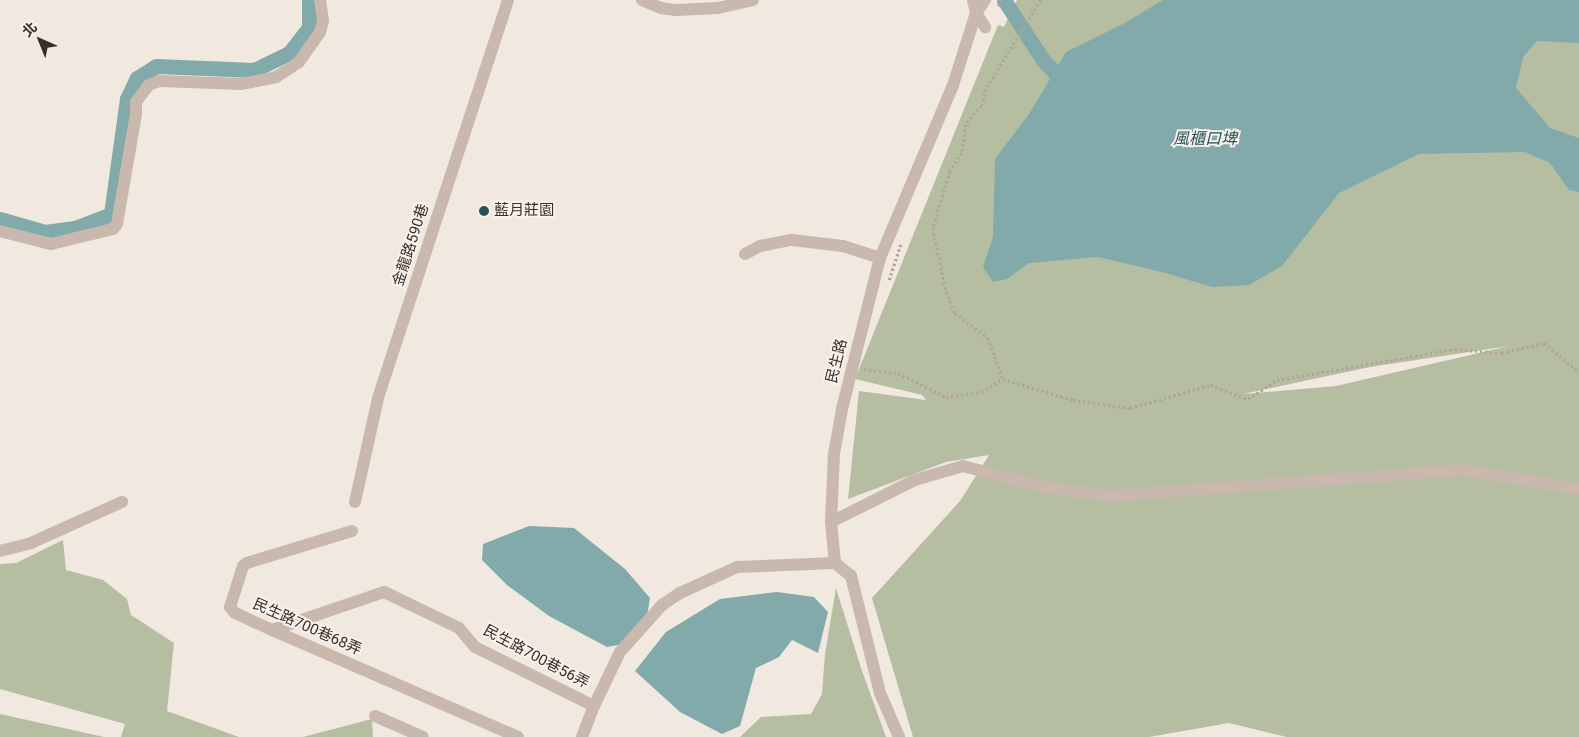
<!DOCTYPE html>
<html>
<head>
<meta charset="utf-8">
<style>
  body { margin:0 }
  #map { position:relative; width:1579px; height:737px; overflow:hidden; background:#f1e8e0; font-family:Roboto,"Noto Sans TC",sans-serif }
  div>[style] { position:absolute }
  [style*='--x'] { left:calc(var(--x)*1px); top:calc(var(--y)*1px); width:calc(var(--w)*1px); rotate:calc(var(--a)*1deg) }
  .green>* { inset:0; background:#b5bea1 }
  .water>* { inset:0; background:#82aaab }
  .canal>* { height:15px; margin:-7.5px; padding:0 7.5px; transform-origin:7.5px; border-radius:7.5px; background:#82aaab }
  .path>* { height:2.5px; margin-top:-1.25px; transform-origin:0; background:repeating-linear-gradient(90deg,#b4a397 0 2.5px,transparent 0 5px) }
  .minor>* { height:12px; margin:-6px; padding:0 6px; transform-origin:6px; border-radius:6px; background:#c8b8ad }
  .dots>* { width:14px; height:14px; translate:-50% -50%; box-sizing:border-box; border:2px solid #f9f2ec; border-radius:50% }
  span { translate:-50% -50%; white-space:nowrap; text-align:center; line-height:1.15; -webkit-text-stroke:4px #f9f2ec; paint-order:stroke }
  .poi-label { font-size:15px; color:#372e2b }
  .left { translate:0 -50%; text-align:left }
  .street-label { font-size:15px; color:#372e2b }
  .water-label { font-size:16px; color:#245254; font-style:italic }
  .north { position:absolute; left:15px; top:15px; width:50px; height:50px; -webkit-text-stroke:4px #f9f2ec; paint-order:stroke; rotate:316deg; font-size:14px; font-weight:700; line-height:20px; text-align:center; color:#372e2b }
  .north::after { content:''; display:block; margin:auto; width:18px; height:22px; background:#372e2b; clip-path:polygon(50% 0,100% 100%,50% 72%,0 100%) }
</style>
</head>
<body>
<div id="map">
  <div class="green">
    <i style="clip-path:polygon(evenodd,1017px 0,1579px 0,1579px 737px,1287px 737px,1229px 723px,1149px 737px,913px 737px,872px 598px,960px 501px,989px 455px,946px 462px,848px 499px,859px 391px,926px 400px,922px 395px,855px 379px,998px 25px,1004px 27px,1017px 0,1509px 346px,1336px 386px,1243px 394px,1370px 367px,1509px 346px)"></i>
    <i style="clip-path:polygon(63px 540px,66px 570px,103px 580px,127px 599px,131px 615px,174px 643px,167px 711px,239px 737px,121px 737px,125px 724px,0 689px,0 564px,16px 563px)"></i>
    <i style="clip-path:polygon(836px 588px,861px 668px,886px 737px,740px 737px,761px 717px,811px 714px,822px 694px,825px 654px)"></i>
    <i style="clip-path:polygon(0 714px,104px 737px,0 737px)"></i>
    <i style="clip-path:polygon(372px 719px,373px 737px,303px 737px)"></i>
  </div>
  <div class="water">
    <i style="clip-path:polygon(1163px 0,1579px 0,1579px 43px,1537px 41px,1523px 57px,1516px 88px,1550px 128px,1579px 138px,1579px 192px,1569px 190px,1550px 163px,1525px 152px,1419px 154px,1339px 193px,1282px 266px,1249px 285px,1212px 287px,1162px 272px,1098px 257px,1029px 263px,1007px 279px,993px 282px,983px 267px,993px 237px,995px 159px,1029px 114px,1066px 52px,1125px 23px)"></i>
    <i style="clip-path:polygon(529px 526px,574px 528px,625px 569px,650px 598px,647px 616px,624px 644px,607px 647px,549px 616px,507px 585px,482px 560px,483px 544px)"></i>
    <i style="clip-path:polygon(777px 592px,814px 597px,828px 612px,818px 653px,792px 640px,779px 657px,756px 668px,740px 726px,722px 734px,680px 712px,635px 671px,666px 632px,720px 599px)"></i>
  </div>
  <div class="canal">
    <i style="--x:1004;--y:0;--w:72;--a:57"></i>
    <i style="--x:1043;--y:60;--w:16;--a:47"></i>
    <i style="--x:1054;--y:72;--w:18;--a:6"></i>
    <i style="--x:0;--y:219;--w:47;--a:16.1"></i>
    <i style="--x:45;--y:232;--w:30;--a:-8"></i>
    <i style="--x:75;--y:228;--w:39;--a:-21"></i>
    <i style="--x:111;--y:214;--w:116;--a:-82.1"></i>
    <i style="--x:127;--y:99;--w:23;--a:-65"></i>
    <i style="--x:137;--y:78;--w:22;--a:-32"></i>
    <i style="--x:156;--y:66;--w:98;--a:2.3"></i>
    <i style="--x:254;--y:70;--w:39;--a:-26"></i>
    <i style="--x:289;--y:53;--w:33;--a:-52"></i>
    <i style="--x:309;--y:27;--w:27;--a:-90"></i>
  </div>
  <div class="path">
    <i style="--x:1041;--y:0;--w:105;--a:121.7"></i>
    <i style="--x:986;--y:89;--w:17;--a:103"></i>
    <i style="--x:982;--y:106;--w:24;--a:132"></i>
    <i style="--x:966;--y:124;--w:29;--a:98"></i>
    <i style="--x:962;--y:153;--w:22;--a:124"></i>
    <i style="--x:950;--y:171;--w:59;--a:106.6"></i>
    <i style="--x:933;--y:228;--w:60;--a:78.5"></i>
    <i style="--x:945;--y:287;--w:28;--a:69"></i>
    <i style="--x:955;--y:313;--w:41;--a:37.1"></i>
    <i style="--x:988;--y:338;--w:44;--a:69.9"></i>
    <i style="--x:1003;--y:379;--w:73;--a:16.7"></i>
    <i style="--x:1073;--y:400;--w:58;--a:8"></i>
    <i style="--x:1130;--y:408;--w:84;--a:-15.9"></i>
    <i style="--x:1211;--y:385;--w:40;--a:21"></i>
    <i style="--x:1248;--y:399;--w:35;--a:-33"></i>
    <i style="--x:1277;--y:380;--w:181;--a:-9.9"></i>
    <i style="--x:1455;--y:349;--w:47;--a:4.9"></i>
    <i style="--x:1502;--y:353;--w:43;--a:-13.4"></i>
    <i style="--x:1544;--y:343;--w:45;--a:39.6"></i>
    <i style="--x:998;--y:6;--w:7;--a:-63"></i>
    <i style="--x:889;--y:280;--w:38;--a:-72"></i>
    <i style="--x:864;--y:369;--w:34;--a:7"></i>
    <i style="--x:898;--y:373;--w:54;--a:26.6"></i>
    <i style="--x:946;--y:397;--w:35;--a:-8"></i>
    <i style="--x:981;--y:392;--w:26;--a:-31"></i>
  </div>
  <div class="minor">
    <i style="--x:642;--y:0;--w:21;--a:23"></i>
    <i style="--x:661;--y:8;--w:15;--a:8"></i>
    <i style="--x:676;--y:10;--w:42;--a:-2.7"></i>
    <i style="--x:718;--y:8;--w:36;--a:-13"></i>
    <i style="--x:973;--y:0;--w:13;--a:77"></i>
    <i style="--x:976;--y:13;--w:17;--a:57"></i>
    <i style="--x:0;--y:231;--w:53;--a:14.3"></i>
    <i style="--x:51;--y:244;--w:64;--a:-13.6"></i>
    <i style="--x:113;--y:229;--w:6;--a:-51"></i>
    <i style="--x:117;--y:224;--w:112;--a:-80.2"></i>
    <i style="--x:136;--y:114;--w:12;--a:-90"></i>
    <i style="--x:136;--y:102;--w:21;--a:-53"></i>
    <i style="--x:149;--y:85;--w:11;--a:-22"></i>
    <i style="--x:159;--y:81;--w:82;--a:2.1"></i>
    <i style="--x:241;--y:84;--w:36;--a:-11"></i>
    <i style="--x:276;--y:77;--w:27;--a:-33"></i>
    <i style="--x:299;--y:62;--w:37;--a:-55"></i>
    <i style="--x:320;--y:32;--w:11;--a:-75"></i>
    <i style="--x:323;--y:21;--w:21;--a:-98"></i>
    <i style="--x:745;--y:254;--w:17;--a:-28"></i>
    <i style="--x:760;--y:246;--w:33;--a:-11"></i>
    <i style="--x:792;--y:240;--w:51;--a:6.7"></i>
    <i style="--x:843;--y:246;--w:39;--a:18"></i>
    <i style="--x:355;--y:502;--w:107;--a:-77.5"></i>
    <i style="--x:378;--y:398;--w:419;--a:-71.9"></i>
    <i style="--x:831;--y:522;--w:94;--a:-26.6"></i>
    <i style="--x:915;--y:480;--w:50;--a:-16.3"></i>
    <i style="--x:963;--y:466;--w:78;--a:14.9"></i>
    <i style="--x:1038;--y:486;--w:72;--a:8"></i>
    <i style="--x:1109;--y:496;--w:357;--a:-4.2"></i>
    <i style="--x:1465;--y:470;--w:116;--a:9.5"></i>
    <i style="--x:352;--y:531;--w:110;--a:163.1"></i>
    <i style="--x:247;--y:563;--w:5;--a:143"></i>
    <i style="--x:243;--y:566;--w:43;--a:107.6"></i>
    <i style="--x:230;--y:607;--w:8;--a:50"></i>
    <i style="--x:235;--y:613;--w:41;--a:24.7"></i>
    <i style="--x:272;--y:630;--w:268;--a:23.5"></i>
    <i style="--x:0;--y:551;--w:32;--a:-14"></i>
    <i style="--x:31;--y:543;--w:100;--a:-24.3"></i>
    <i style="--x:272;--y:630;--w:118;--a:-18.7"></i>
    <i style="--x:384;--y:592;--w:83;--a:25.6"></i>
    <i style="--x:459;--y:628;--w:25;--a:50"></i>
    <i style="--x:475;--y:647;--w:133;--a:26.4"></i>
    <i style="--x:375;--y:716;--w:52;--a:23.6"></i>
    <i style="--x:582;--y:737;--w:33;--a:-69"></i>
    <i style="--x:594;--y:706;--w:60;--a:-64.3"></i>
    <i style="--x:620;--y:652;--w:63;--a:-48.2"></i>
    <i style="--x:662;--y:605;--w:22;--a:-34"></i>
    <i style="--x:680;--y:593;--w:63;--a:-24.5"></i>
    <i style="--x:737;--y:567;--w:98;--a:-2.3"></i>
    <i style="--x:899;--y:737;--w:48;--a:-113.4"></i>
    <i style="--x:880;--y:693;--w:121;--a:-103.9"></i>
    <i style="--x:851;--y:576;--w:21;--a:-141"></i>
    <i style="--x:835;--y:563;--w:41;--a:-95.6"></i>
    <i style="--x:831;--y:522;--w:68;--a:-87.5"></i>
    <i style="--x:834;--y:454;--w:46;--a:-79.9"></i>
    <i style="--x:842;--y:409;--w:156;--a:-75.9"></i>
    <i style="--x:880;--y:258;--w:188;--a:-67.1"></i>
    <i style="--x:953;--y:85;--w:76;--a:-72.3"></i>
    <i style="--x:976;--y:13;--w:16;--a:-55"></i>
  </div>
  <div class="dots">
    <i style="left:484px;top:211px;background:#245254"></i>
  </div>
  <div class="poi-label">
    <span class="left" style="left:494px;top:211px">藍月莊園</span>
  </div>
  <div class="street-label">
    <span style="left:411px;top:245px;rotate:-72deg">金龍路590巷</span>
    <span style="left:837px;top:361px;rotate:-76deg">民生路</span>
    <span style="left:307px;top:627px;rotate:24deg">民生路700巷68弄</span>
    <span style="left:536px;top:657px;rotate:28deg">民生路700巷56弄</span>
  </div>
  <div class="water-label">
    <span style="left:1205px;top:139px">風櫃口埤</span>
  </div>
  <div class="north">北</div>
</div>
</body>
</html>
